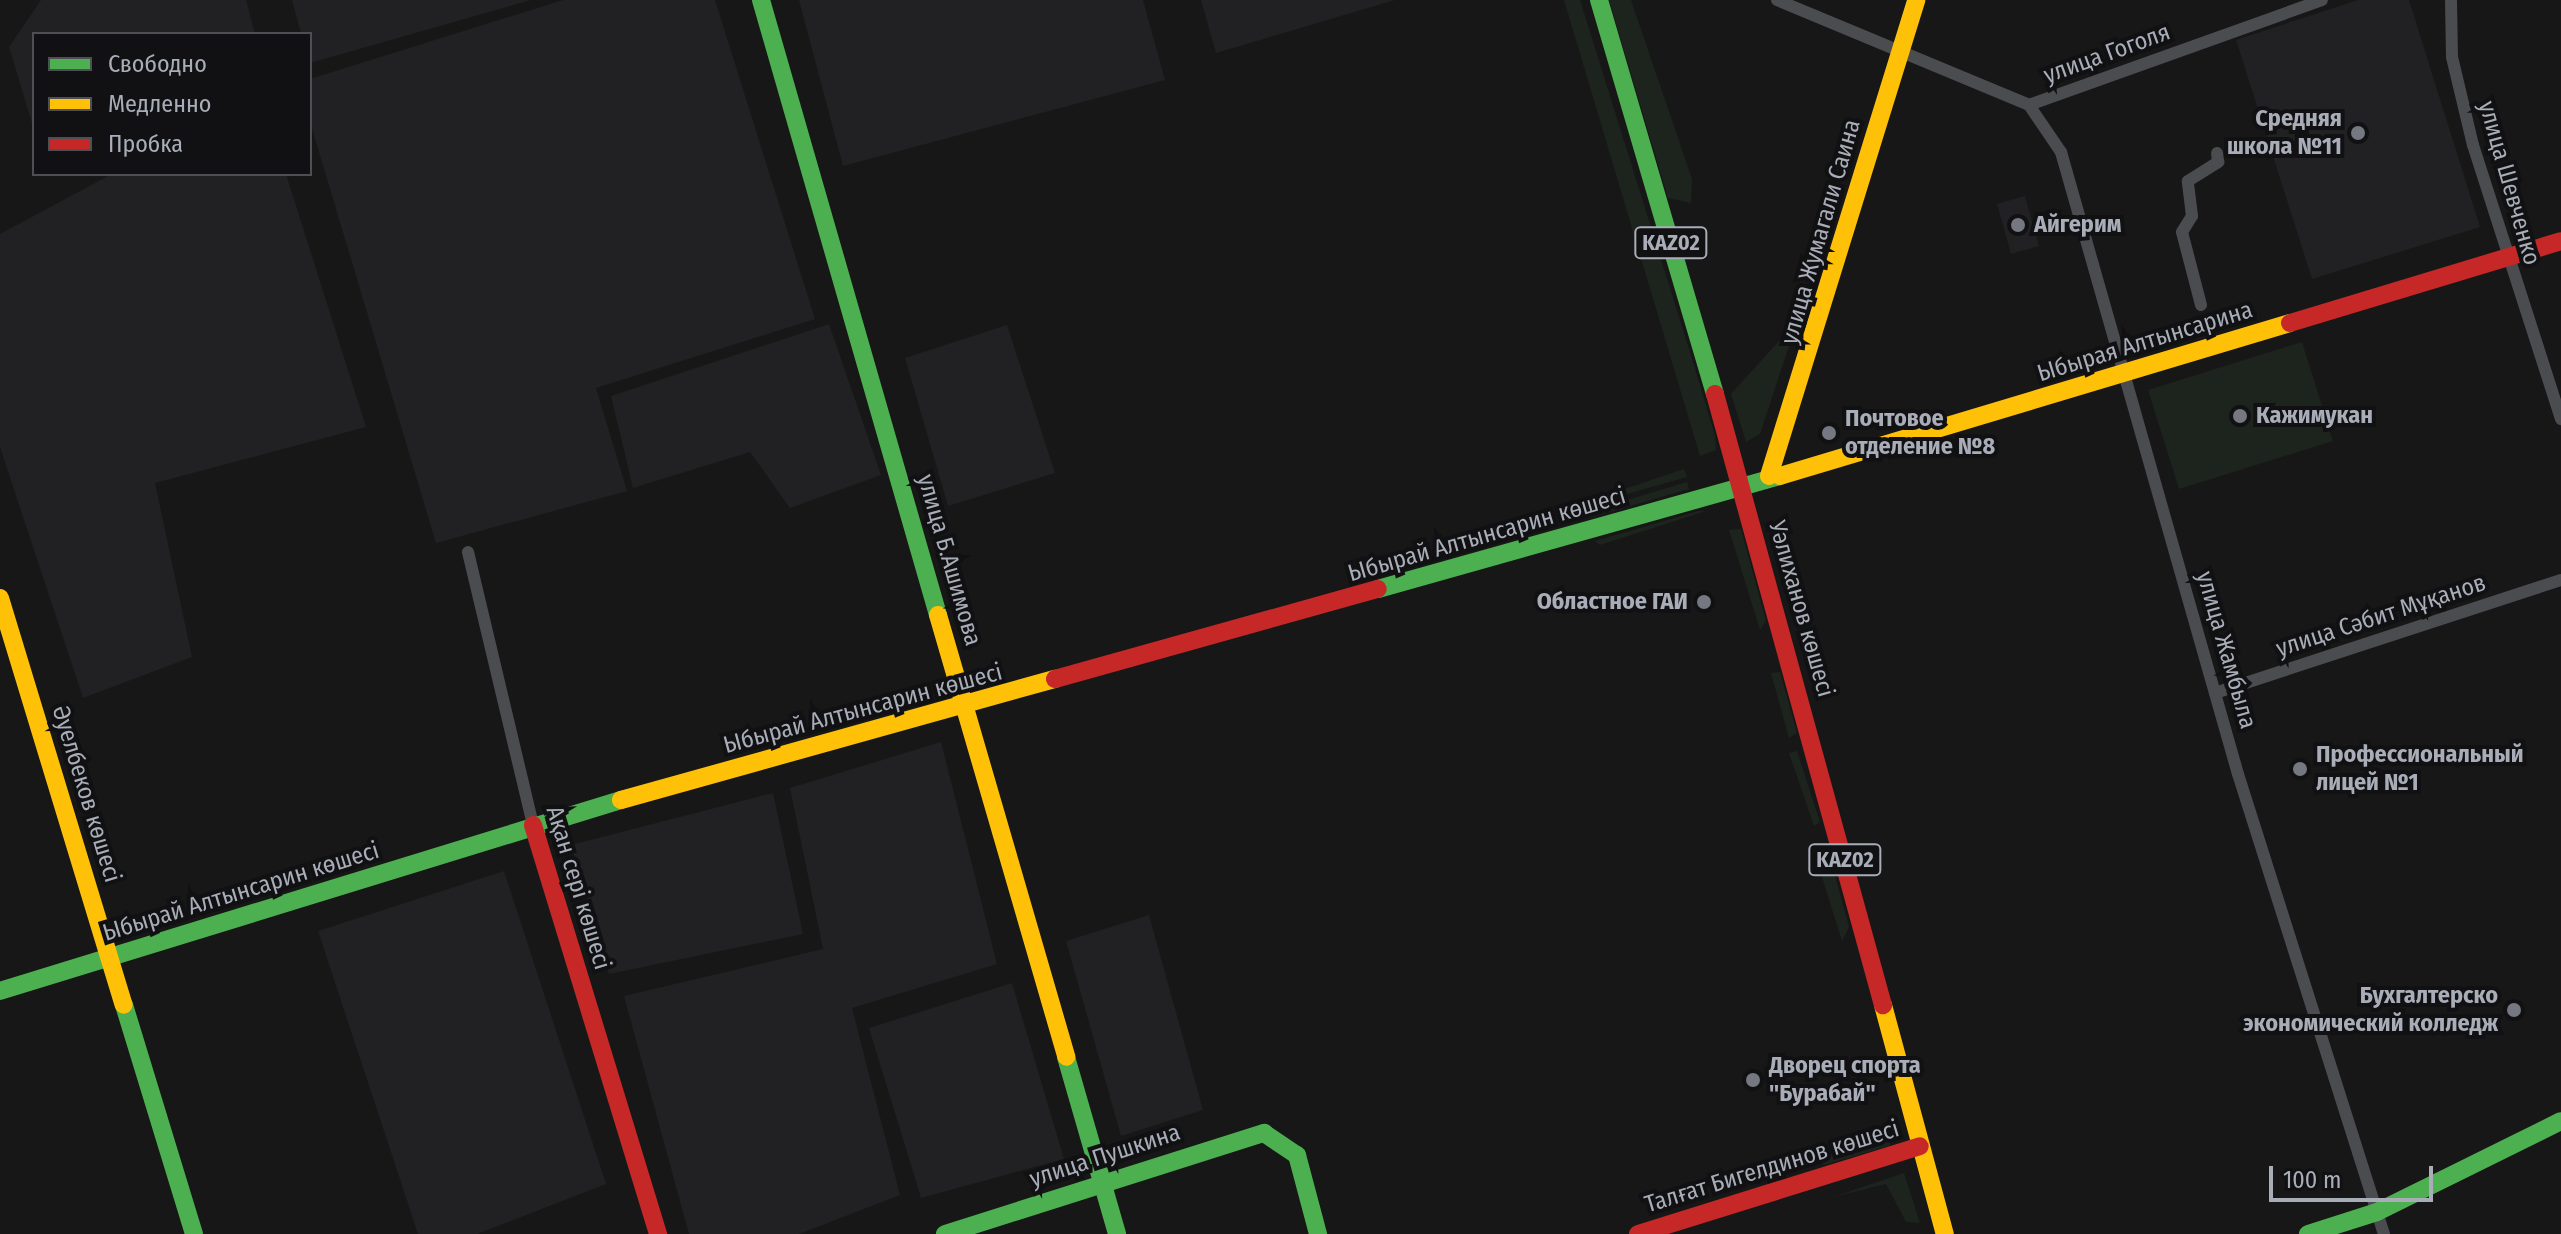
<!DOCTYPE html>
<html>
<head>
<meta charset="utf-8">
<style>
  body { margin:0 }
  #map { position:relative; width:2561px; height:1234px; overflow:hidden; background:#171717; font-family:"Fira Sans Condensed",sans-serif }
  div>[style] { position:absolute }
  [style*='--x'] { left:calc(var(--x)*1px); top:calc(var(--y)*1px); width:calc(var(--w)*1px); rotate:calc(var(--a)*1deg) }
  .built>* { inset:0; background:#212123 }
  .green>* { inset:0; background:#1d241e }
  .street>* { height:12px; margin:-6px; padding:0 6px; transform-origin:6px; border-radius:6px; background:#4b4c50 }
  .fast>* { height:18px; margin:-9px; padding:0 9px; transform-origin:9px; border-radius:9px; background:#4caf50 }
  .slow>* { height:18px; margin:-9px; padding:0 9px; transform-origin:9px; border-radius:9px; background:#ffc107 }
  .jam>* { height:18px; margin:-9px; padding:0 9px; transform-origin:9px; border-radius:9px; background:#c62828 }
  .dots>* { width:22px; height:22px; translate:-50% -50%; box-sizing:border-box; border:4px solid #111113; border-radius:50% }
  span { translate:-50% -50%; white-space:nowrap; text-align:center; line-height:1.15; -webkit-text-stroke:8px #111113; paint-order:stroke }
  .shield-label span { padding:2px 6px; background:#111113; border:2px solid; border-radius:6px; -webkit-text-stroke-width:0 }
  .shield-label { font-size:22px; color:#a8adb8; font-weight:700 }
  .street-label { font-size:24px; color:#a8adb8 }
  .poi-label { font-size:24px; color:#a8adb8; font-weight:700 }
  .right { translate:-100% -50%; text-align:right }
  .left { translate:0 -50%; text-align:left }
  .legend { position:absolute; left:32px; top:32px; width:280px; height:144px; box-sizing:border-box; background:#111113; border:2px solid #4d4f55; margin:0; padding:10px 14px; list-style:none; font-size:24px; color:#a8adb8 }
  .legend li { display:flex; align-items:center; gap:16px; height:40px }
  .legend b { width:40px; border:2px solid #4d4f55 }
  .scale { position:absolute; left:2269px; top:1166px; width:164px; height:36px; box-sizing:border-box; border:4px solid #a8adb8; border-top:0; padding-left:10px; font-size:24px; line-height:28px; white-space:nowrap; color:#a8adb8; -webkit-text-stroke:6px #111113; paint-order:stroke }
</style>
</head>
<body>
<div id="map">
  <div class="built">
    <i style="clip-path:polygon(41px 0,246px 0,255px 34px,34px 34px,34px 130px,9px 47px)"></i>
    <i style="clip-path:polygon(292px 0,531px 0,310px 63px,310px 34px,301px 34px)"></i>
    <i style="clip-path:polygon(563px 0,715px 0,815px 319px,596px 388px,627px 491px,436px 543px,310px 122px,310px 79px)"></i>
    <i style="clip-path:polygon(799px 0,1143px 0,1165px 80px,843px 166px)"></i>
    <i style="clip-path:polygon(1201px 0,1395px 0,1216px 53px)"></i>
    <i style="clip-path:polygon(2358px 0,2409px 0,2480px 227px,2312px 279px,2236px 40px)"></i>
    <i style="clip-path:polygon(112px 174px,286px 174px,366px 427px,155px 483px,192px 657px,83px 698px,0 447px,0 234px)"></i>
    <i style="clip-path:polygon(2025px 196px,2039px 246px,2011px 254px,1997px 204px)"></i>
    <i style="clip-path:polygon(829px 324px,881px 475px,790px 508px,750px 452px,633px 488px,611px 396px)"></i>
    <i style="clip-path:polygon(1007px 325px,1055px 473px,948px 506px,905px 358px)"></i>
    <i style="clip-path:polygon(941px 742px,997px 964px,852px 1008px,900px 1195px,799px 1234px,689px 1234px,624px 996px,823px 949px,790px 788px)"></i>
    <i style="clip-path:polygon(773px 793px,803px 934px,609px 974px,571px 845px)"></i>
    <i style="clip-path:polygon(504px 871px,606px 1184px,477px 1234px,418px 1234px,318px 931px)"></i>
    <i style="clip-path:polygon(1149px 915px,1203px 1110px,1121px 1136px,1066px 941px)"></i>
    <i style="clip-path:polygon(1012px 983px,1064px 1159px,921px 1198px,869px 1028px)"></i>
  </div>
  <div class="green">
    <i style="clip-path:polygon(1564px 0,1580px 0,1694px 365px,1715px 436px,1716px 450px,1700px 456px)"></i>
    <i style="clip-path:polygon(1609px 0,1631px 0,1692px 179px,1691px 203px,1668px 198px)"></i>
    <i style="clip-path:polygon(1779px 341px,1790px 343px,1760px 434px,1746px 442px,1731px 394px)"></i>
    <i style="clip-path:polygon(2302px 342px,2333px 441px,2179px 489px,2148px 390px)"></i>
    <i style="clip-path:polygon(1684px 469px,1687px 477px,1592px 504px,1592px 500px)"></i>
    <i style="clip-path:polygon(1687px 482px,1689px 489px,1589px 518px,1587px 512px)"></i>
    <i style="clip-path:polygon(1706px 511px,1600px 545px,1595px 541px,1698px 511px)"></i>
    <i style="clip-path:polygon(1741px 529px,1766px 621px,1760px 630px,1729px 530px)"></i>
    <i style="clip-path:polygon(1780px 672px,1797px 733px,1789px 738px,1771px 673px)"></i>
    <i style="clip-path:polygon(1797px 751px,1820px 822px,1814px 826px,1789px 753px)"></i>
    <i style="clip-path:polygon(1812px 845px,1827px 846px,1849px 927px,1842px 941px)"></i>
    <i style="clip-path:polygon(1894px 1135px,1889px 1146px,1824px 1165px,1817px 1158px)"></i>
    <i style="clip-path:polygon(1904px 1173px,1920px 1223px,1906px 1222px,1886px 1184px,1833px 1197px)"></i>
  </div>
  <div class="street">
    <i style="--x:1777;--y:0;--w:273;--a:22.6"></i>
    <i style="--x:2029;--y:105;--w:311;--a:-19.7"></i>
    <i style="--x:2451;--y:0;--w:57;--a:89"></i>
    <i style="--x:2452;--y:57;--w:90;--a:76.6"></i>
    <i style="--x:2473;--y:145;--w:288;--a:72.2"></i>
    <i style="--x:2029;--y:105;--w:57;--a:55.8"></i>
    <i style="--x:2061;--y:152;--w:647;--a:74.12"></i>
    <i style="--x:2238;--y:774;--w:483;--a:72.4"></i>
    <i style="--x:2201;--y:305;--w:75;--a:-104.6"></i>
    <i style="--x:2182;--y:232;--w:19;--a:-58"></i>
    <i style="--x:2192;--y:216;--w:35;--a:-97"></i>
    <i style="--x:2188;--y:181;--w:36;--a:-32"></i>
    <i style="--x:2218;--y:162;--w:9;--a:-96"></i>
    <i style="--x:468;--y:552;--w:281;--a:76.6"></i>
    <i style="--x:2215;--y:693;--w:364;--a:-18.1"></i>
  </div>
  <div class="fast">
    <i style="--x:761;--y:0;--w:640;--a:73.94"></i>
    <i style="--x:1599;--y:0;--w:411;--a:73.6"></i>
    <i style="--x:1378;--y:589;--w:418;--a:-15.7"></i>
    <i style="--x:0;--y:991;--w:650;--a:-17.1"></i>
    <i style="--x:124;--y:1005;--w:239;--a:73"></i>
    <i style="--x:1066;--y:1057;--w:184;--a:73.9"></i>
    <i style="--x:945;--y:1234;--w:335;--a:-17.6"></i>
    <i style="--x:1264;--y:1133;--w:40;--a:34"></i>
    <i style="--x:1297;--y:1155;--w:82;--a:75.1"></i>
    <i style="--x:2308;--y:1234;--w:72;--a:-17.7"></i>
    <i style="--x:2377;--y:1212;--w:205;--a:-26.3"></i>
  </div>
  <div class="slow">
    <i style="--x:1769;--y:476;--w:498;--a:-72.8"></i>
    <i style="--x:1780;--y:476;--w:532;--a:-16.7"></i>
    <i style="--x:0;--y:598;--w:425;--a:73.1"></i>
    <i style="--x:938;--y:615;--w:460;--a:73.8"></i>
    <i style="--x:621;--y:800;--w:451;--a:-15.6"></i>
    <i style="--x:1883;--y:1005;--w:237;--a:74.9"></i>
  </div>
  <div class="jam">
    <i style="--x:2290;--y:323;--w:283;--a:-16.8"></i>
    <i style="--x:1715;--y:394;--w:634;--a:74.63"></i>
    <i style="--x:1055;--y:679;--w:335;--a:-15.6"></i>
    <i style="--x:533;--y:825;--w:428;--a:73"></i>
    <i style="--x:1638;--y:1234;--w:295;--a:-17.3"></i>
  </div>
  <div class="dots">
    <i style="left:2358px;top:133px;background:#757880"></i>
    <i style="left:2018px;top:225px;background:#757880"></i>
    <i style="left:2240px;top:416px;background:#757880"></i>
    <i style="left:1829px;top:433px;background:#757880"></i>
    <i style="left:1704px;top:602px;background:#757880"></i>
    <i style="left:2300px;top:769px;background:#757880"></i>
    <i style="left:2514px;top:1010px;background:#757880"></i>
    <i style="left:1753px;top:1080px;background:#757880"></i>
  </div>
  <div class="shield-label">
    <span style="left:1671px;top:243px">KАZ02</span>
    <span style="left:1845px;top:860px">KАZ02</span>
  </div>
  <div class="street-label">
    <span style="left:2107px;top:54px;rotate:-20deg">улица Гоголя</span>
    <span style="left:2509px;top:183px;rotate:74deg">улица Шевченко</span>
    <span style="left:1821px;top:232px;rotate:-74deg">улица Жумагали Саина</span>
    <span style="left:2145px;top:342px;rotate:-17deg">Ыбырая Алтынсарина</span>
    <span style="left:1487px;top:535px;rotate:-16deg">Ыбырай Алтынсарин көшесі</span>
    <span style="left:949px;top:560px;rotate:74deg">улица Б.Ашимова</span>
    <span style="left:1801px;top:609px;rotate:74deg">Уәлиханов көшесі</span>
    <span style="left:2381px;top:616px;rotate:-18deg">улица Сәбит Мұқанов</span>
    <span style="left:2226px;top:650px;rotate:74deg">улица Жамбыла</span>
    <span style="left:863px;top:709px;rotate:-15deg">Ыбырай Алтынсарин көшесі</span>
    <span style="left:86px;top:794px;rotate:73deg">Әуелбеков көшесі</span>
    <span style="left:578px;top:888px;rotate:73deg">Ақан сері көшесі</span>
    <span style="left:241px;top:892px;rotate:-17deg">Ыбырай Алтынсарин көшесі</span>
    <span style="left:1105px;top:1156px;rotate:-18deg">улица Пушкина</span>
    <span style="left:1772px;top:1167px;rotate:-17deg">Талғат Бигелдинов көшесі</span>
  </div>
  <div class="poi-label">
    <span class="right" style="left:2342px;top:133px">Средняя<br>школа №11</span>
    <span class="left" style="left:2034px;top:225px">Айгерим</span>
    <span class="left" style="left:2256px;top:416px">Кажимукан</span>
    <span class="left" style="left:1845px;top:433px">Почтовое<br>отделение №8</span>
    <span class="right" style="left:1688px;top:602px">Областное ГАИ</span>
    <span class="left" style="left:2316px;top:769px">Профессиональный<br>лицей №1</span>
    <span class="right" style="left:2498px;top:1010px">Бухгалтерско<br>экономический колледж</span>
    <span class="left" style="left:1769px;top:1080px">Дворец спорта<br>"Бурабай"</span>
  </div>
  <ul class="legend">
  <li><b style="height:10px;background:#4caf50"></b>Свободно</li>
  <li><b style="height:10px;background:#ffc107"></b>Медленно</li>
  <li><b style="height:10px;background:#c62828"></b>Пробка</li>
  </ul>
  <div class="scale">100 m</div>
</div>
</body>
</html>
